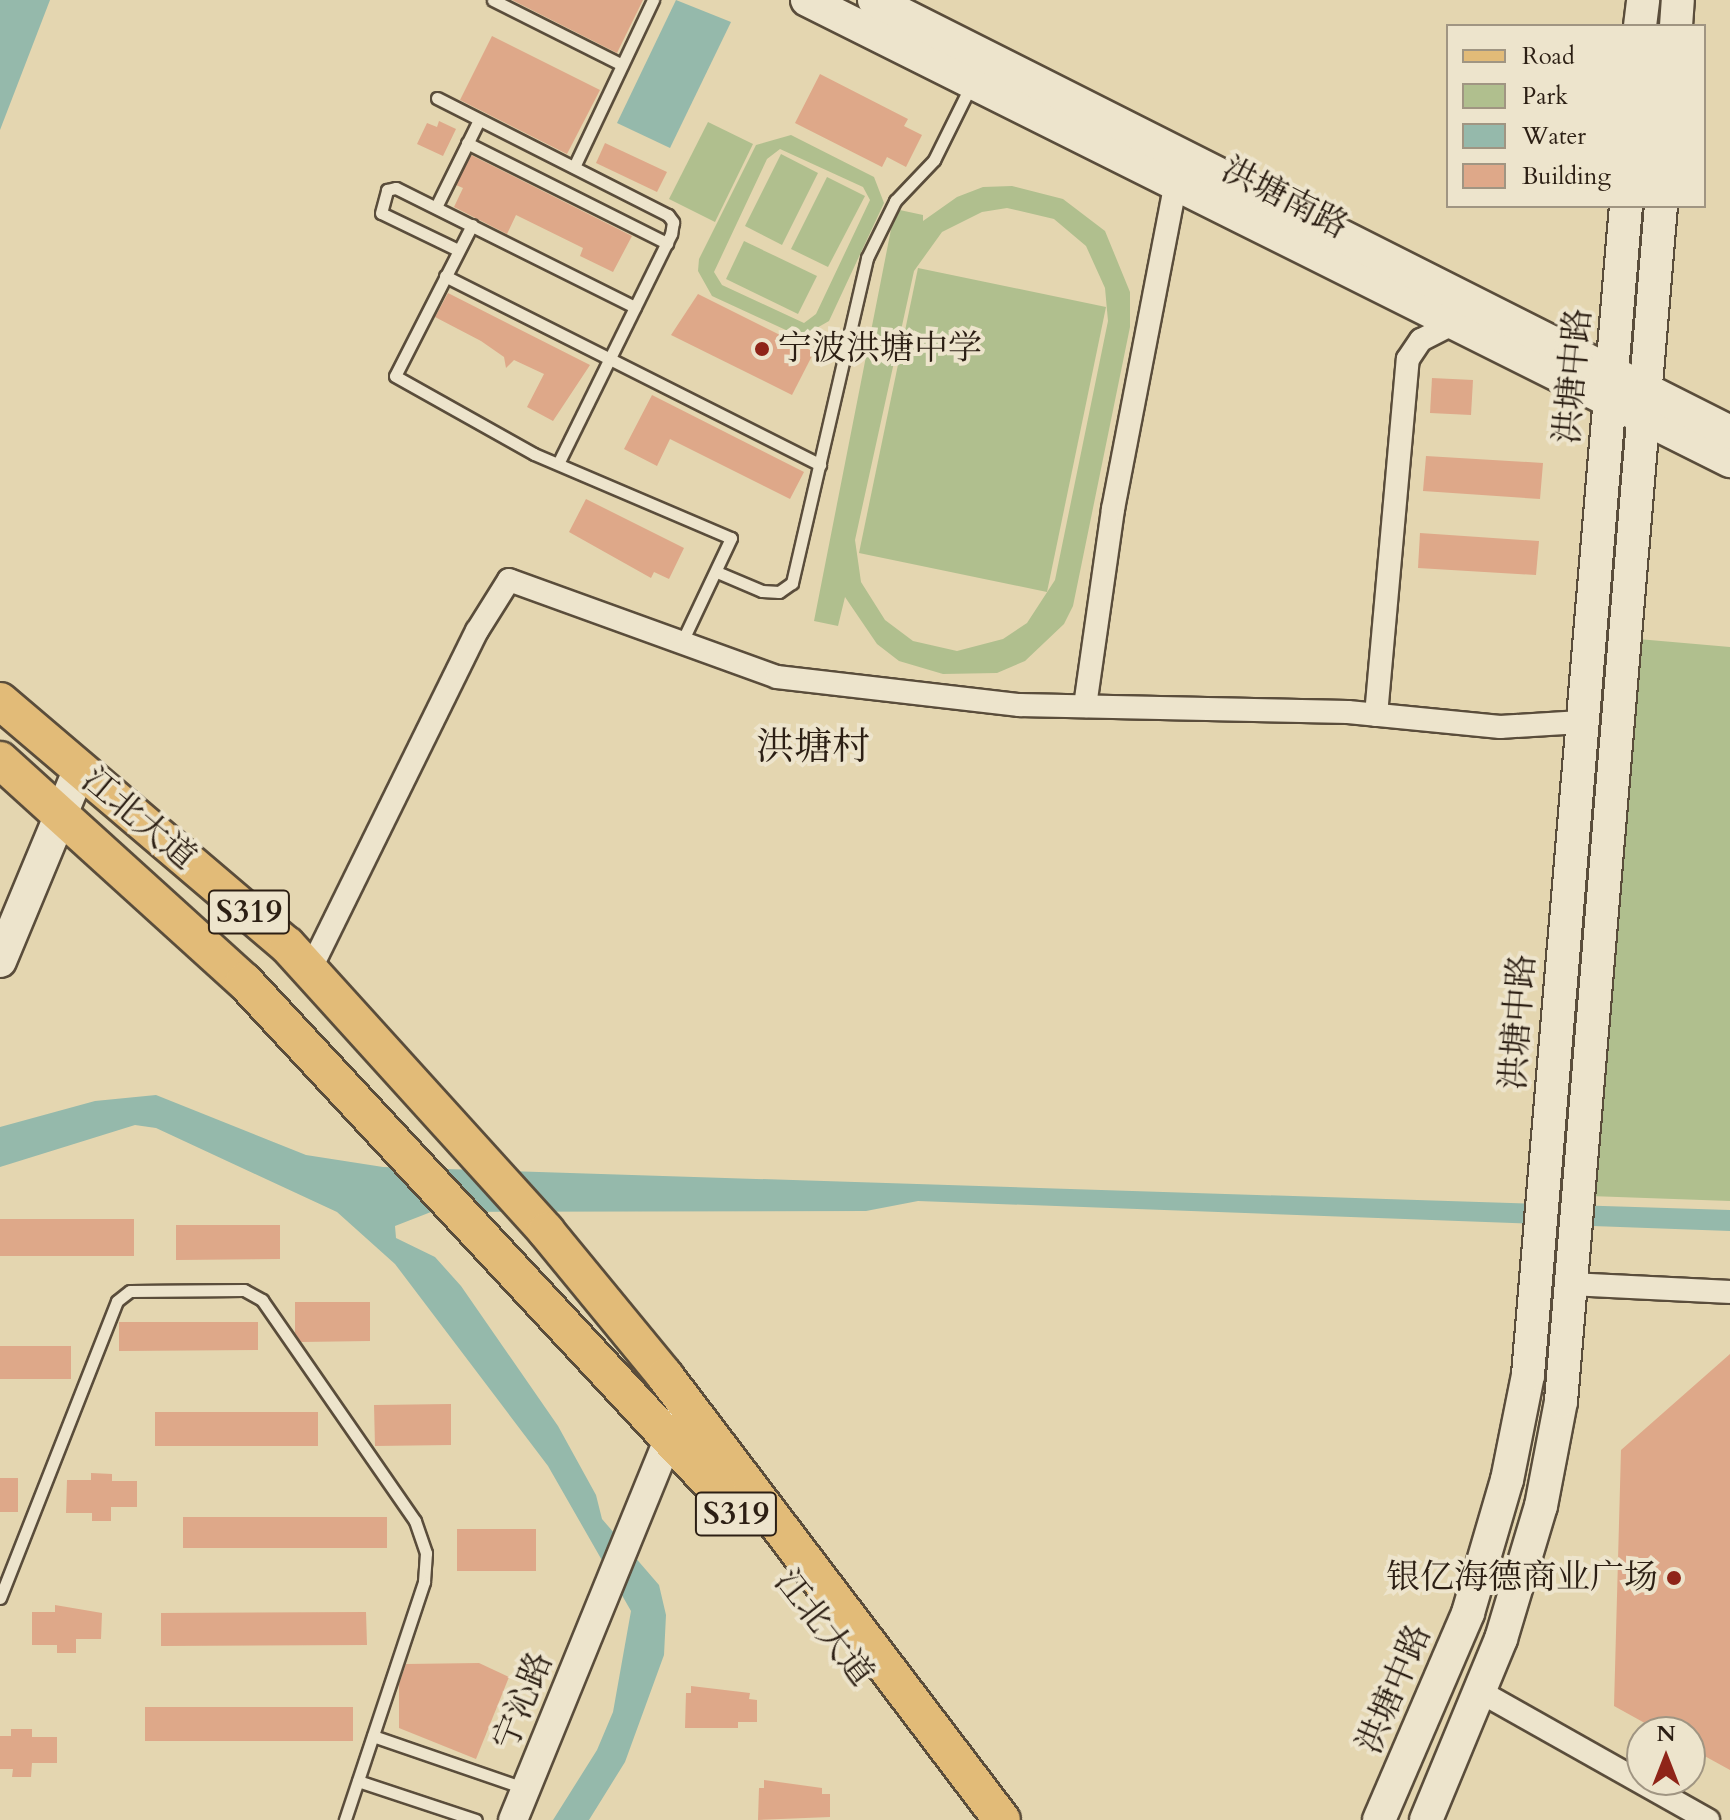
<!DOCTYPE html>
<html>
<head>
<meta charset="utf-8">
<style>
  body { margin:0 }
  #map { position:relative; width:1730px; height:1820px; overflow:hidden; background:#e4d6b0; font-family:Cardo,"Noto Serif SC",serif }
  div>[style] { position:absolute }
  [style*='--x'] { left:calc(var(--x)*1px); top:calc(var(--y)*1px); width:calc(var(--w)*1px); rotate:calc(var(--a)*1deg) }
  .green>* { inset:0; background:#b0bf8e }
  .water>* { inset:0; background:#95b9ab }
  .building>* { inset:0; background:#dea889 }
  .roads { filter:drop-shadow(2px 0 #5a4d3b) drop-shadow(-2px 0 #5a4d3b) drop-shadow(0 2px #5a4d3b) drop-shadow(0 -2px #5a4d3b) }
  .service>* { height:11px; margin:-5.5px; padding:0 5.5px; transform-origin:5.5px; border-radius:5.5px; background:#ede4cc }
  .minor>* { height:22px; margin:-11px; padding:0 11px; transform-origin:11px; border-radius:11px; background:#ede4cc }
  .tertiary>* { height:28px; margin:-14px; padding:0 14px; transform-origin:14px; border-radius:14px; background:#ede4cc }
  .secondary>* { height:32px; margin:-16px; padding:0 16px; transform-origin:16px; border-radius:16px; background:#ede4cc }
  .primary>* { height:36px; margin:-18px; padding:0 18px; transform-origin:18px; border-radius:18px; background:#e2bb78 }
  .dots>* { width:22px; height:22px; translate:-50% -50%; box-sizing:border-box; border:4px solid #ede4cc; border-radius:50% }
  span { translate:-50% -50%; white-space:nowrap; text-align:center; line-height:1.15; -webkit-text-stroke:8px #ede4cc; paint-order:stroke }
  .shield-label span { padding:2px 6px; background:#ede4cc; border:2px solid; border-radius:6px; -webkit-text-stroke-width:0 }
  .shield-label { font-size:32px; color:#2c1f14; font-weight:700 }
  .street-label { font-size:34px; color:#2c1f14 }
  .poi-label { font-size:34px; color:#2c1f14 }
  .left { translate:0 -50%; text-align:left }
  .right { translate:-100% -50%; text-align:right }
  .quarter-label { font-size:38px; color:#2c1f14 }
  .legend { position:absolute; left:1446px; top:24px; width:260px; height:184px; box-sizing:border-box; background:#ede4cc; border:2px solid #a09582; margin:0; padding:10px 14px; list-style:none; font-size:24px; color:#2c1f14 }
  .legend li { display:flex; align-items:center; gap:16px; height:40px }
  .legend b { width:40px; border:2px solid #a09582 }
  .north { position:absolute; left:1626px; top:1716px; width:80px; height:80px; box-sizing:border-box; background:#ede4cc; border:2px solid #a09582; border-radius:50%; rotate:0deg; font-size:22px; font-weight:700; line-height:32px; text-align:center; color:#2c1f14 }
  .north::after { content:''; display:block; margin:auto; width:28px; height:36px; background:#8f2418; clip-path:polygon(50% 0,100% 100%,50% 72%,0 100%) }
</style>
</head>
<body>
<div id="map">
  <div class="green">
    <i style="clip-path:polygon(708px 122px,753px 144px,715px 222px,669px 199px)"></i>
    <i style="clip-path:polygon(evenodd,791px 135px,874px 177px,884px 203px,829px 321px,801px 337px,712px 296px,698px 271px,699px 259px,756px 145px,791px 135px,780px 149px,863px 187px,870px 200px,816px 314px,804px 323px,722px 285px,714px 272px,767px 159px,780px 149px)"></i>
    <i style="clip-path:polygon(781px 154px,818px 173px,782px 245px,745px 226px)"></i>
    <i style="clip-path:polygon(827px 177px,865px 196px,828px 267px,791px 249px)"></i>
    <i style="clip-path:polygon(evenodd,1012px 186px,1063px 199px,1105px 231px,1130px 292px,1130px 327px,1073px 606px,1064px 624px,1025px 661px,997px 673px,943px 674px,899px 661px,877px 644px,845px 597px,838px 626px,814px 621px,895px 209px,923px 215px,923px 221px,957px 197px,983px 187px,1012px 186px,1007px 208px,1054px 219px,1086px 246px,1105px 288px,1108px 321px,1055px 580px,1027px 623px,1003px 639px,957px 651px,913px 641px,885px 620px,861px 582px,855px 540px,914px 271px,942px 232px,982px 212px,1007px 208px)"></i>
    <i style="clip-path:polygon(744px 241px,817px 276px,798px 314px,726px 279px)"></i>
    <i style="clip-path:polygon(918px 268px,1106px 307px,1047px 592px,859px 553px)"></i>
    <i style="clip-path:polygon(1638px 639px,1730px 647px,1730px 1201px,1590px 1196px)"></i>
  </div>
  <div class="water">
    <i style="clip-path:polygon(0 0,50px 0,0 130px)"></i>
    <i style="clip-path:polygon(676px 0,731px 22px,670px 148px,617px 123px)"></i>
    <i style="clip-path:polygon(156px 1095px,306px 1155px,383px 1167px,1730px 1210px,1730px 1231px,918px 1201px,866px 1211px,431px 1212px,395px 1226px,396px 1238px,435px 1257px,461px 1286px,558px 1426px,596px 1495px,602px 1519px,659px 1585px,666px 1615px,664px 1655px,625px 1762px,589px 1820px,553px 1820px,597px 1750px,613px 1712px,631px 1611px,548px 1466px,395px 1264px,337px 1212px,156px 1128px,135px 1125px,0 1167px,0 1127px,95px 1101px)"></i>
  </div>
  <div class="building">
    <i style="clip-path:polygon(512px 0,643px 0,617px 53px)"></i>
    <i style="clip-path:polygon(492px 36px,600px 90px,567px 154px,460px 100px)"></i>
    <i style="clip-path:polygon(820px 74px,908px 119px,904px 126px,922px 135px,906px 167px,887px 157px,882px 167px,795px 123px)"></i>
    <i style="clip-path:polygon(439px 121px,456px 129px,443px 156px,417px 144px,427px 123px,437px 127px)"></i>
    <i style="clip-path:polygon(605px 143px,667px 172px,657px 192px,596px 163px)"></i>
    <i style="clip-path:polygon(471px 155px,632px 236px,613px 272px,580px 256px,583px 248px,516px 215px,507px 234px,454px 207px,463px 188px,456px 185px)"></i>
    <i style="clip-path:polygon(448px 293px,590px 365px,553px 421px,527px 407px,544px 374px,514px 360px,506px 368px,504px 357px,481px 341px,435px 317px)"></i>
    <i style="clip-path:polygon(698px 294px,814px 352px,792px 395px,671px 335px)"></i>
    <i style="clip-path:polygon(1432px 378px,1473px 380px,1471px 415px,1430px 413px)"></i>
    <i style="clip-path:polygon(652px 395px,804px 472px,790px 499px,670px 439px,657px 466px,624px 449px)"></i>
    <i style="clip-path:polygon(1426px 456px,1543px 463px,1540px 499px,1423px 491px)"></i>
    <i style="clip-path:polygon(586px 499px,684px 548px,669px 579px,654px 572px,651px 578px,569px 532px)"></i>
    <i style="clip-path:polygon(1420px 533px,1539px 541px,1536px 575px,1418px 568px)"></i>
    <i style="clip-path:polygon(0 1219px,134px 1219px,134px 1256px,0 1256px)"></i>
    <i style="clip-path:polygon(176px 1225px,280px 1225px,280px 1259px,176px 1260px)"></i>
    <i style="clip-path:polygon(295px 1302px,370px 1302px,370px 1341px,301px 1342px,295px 1333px)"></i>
    <i style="clip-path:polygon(119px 1322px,258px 1322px,258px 1350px,119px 1351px)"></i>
    <i style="clip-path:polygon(0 1346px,71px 1346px,71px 1379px,0 1379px)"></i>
    <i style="clip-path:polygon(1730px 1354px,1730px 1770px,1690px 1748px,1690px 1732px,1661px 1732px,1614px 1706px,1621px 1450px)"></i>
    <i style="clip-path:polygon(451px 1404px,451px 1445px,375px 1446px,374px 1405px)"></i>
    <i style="clip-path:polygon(155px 1412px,318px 1412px,318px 1446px,155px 1446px)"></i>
    <i style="clip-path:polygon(91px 1473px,112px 1474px,112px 1481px,137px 1481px,137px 1507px,111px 1507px,111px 1521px,92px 1521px,92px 1513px,66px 1513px,67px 1480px,91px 1480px)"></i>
    <i style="clip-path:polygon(0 1478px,18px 1478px,18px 1512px,0 1512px)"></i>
    <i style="clip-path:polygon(183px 1517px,387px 1517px,387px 1548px,183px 1548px)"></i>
    <i style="clip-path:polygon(457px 1529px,536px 1529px,536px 1571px,457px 1571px)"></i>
    <i style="clip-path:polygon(55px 1605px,102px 1613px,101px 1639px,76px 1639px,76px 1653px,57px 1653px,57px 1645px,32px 1645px,32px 1612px,55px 1612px)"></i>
    <i style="clip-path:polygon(366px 1612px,367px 1645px,161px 1646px,161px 1613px)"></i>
    <i style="clip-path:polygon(406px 1664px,479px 1663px,509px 1677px,476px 1759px,399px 1728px,399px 1684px)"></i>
    <i style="clip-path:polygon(691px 1686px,750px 1693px,749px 1699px,757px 1700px,757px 1722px,738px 1722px,738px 1728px,685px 1728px,686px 1693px,691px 1693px)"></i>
    <i style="clip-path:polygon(145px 1707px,353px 1707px,353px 1741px,145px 1741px)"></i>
    <i style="clip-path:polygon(11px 1729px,32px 1729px,32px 1737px,57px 1737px,57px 1763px,32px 1763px,31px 1777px,12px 1777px,13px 1769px,0 1769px,0 1736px,11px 1736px)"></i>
    <i style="clip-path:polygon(764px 1780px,822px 1788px,822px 1794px,830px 1794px,830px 1817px,758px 1820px,759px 1788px,764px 1788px)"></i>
  </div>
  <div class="roads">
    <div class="service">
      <i style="--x:493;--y:0;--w:144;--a:26.7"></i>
      <i style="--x:437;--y:98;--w:259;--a:26.9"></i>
      <i style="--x:668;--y:215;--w:9;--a:54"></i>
      <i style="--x:673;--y:222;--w:12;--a:99"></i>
      <i style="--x:671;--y:234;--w:254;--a:116.2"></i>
      <i style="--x:467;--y:143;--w:224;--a:26.6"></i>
      <i style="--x:574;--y:167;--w:185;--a:-64.7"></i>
      <i style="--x:436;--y:207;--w:97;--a:-63.7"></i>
      <i style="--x:472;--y:225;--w:169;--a:117"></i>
      <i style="--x:395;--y:376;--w:159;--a:29.3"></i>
      <i style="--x:534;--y:454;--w:214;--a:23.1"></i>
      <i style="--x:731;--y:538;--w:117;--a:115.3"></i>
      <i style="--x:458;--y:250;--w:85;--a:-154.3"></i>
      <i style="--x:381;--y:213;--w:24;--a:-75"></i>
      <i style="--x:387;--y:190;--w:9;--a:-13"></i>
      <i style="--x:396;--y:188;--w:267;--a:26.5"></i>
      <i style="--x:445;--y:276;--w:420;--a:26.7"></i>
      <i style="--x:717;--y:572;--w:49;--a:22.9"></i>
      <i style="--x:762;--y:591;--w:17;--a:3"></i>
      <i style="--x:779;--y:592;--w:16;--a:-35"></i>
      <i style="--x:792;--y:583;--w:334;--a:-77"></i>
      <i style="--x:867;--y:258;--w:64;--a:-63.8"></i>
      <i style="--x:895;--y:201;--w:57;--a:-46.4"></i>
      <i style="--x:934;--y:160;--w:84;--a:-63.7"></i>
      <i style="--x:0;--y:1598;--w:319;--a:-68.5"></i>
      <i style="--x:117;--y:1301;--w:16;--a:-38"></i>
      <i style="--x:130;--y:1291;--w:114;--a:-0.5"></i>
      <i style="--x:244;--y:1290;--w:21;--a:29"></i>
      <i style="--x:262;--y:1300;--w:269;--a:55.3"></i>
      <i style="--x:415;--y:1521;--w:34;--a:71"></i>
      <i style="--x:426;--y:1553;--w:29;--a:94"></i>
      <i style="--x:424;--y:1582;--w:251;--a:108.4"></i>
      <i style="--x:373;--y:1736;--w:160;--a:19"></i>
      <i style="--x:358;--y:1781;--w:124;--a:18.3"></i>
    </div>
    <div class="minor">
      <i style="--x:1085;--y:706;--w:199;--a:-81.9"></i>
      <i style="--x:1113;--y:509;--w:329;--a:-79.1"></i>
      <i style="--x:1376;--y:715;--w:357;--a:-84.9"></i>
      <i style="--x:1408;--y:359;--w:23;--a:-56"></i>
      <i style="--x:1421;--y:340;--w:34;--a:-27"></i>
      <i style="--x:310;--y:970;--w:378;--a:-63.8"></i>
      <i style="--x:477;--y:631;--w:60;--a:-57.9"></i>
      <i style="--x:509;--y:580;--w:285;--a:19.9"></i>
      <i style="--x:777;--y:677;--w:244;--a:6.6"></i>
      <i style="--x:1019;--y:705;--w:329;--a:1.2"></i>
      <i style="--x:1348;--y:712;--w:153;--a:5.6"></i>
      <i style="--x:1500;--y:727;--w:81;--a:-3.5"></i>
      <i style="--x:1571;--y:1284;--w:159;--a:2.9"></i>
      <i style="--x:1479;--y:1691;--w:263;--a:29.4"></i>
    </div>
    <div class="tertiary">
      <i style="--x:513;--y:1820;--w:431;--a:-67.8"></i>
    </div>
    <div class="secondary">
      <i style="--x:807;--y:0;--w:1032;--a:26.54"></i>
      <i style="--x:874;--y:0;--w:959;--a:26.78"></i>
      <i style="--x:1640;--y:26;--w:26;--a:-83"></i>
      <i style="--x:1676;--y:26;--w:26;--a:-86"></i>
      <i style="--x:0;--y:961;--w:208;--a:-67.4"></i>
      <i style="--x:1379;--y:1820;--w:225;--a:-66.7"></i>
      <i style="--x:1468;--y:1613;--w:139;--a:-73.7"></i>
      <i style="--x:1507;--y:1480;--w:107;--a:-78.7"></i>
      <i style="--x:1528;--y:1375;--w:1173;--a:-85.21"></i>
      <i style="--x:1426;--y:1820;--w:196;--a:-67.5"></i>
      <i style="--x:1501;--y:1639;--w:139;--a:-73.3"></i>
      <i style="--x:1541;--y:1506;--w:107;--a:-79.2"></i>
      <i style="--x:1561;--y:1401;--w:1199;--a:-85.22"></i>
    </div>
    <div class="primary">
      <i style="--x:0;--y:701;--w:377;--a:40.4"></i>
      <i style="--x:287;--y:945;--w:386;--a:47.8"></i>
      <i style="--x:546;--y:1231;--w:188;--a:50.6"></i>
      <i style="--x:665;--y:1376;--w:557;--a:52.8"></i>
      <i style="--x:0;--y:760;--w:329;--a:42.2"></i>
      <i style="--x:244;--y:981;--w:695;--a:47.1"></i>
    </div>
  </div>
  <div class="dots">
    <i style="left:762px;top:349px;background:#8f2418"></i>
    <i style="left:1674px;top:1578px;background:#8f2418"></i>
  </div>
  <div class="shield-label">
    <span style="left:249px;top:912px">S319</span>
    <span style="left:736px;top:1514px">S319</span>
  </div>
  <div class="street-label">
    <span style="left:1285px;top:198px;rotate:27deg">洪塘南路</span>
    <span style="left:1573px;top:376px;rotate:-85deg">洪塘中路</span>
    <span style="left:139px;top:819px;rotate:40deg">江北大道</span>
    <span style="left:1518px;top:1022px;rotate:-86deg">洪塘中路</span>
    <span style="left:824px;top:1628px;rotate:52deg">江北大道</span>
    <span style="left:1394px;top:1689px;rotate:-67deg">洪塘中路</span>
    <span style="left:523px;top:1701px;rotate:-68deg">宁沁路</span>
  </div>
  <div class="poi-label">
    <span class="left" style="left:778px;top:349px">宁波洪塘中学</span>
    <span class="right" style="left:1658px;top:1578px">银亿海德商业广场</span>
  </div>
  <div class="quarter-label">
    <span style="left:813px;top:748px">洪塘村</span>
  </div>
  <ul class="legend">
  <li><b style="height:10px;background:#e2bb78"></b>Road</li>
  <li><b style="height:22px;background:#b0bf8e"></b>Park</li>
  <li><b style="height:22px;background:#95b9ab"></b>Water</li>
  <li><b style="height:22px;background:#dea889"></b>Building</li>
  </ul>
  <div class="north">N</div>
</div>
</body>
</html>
